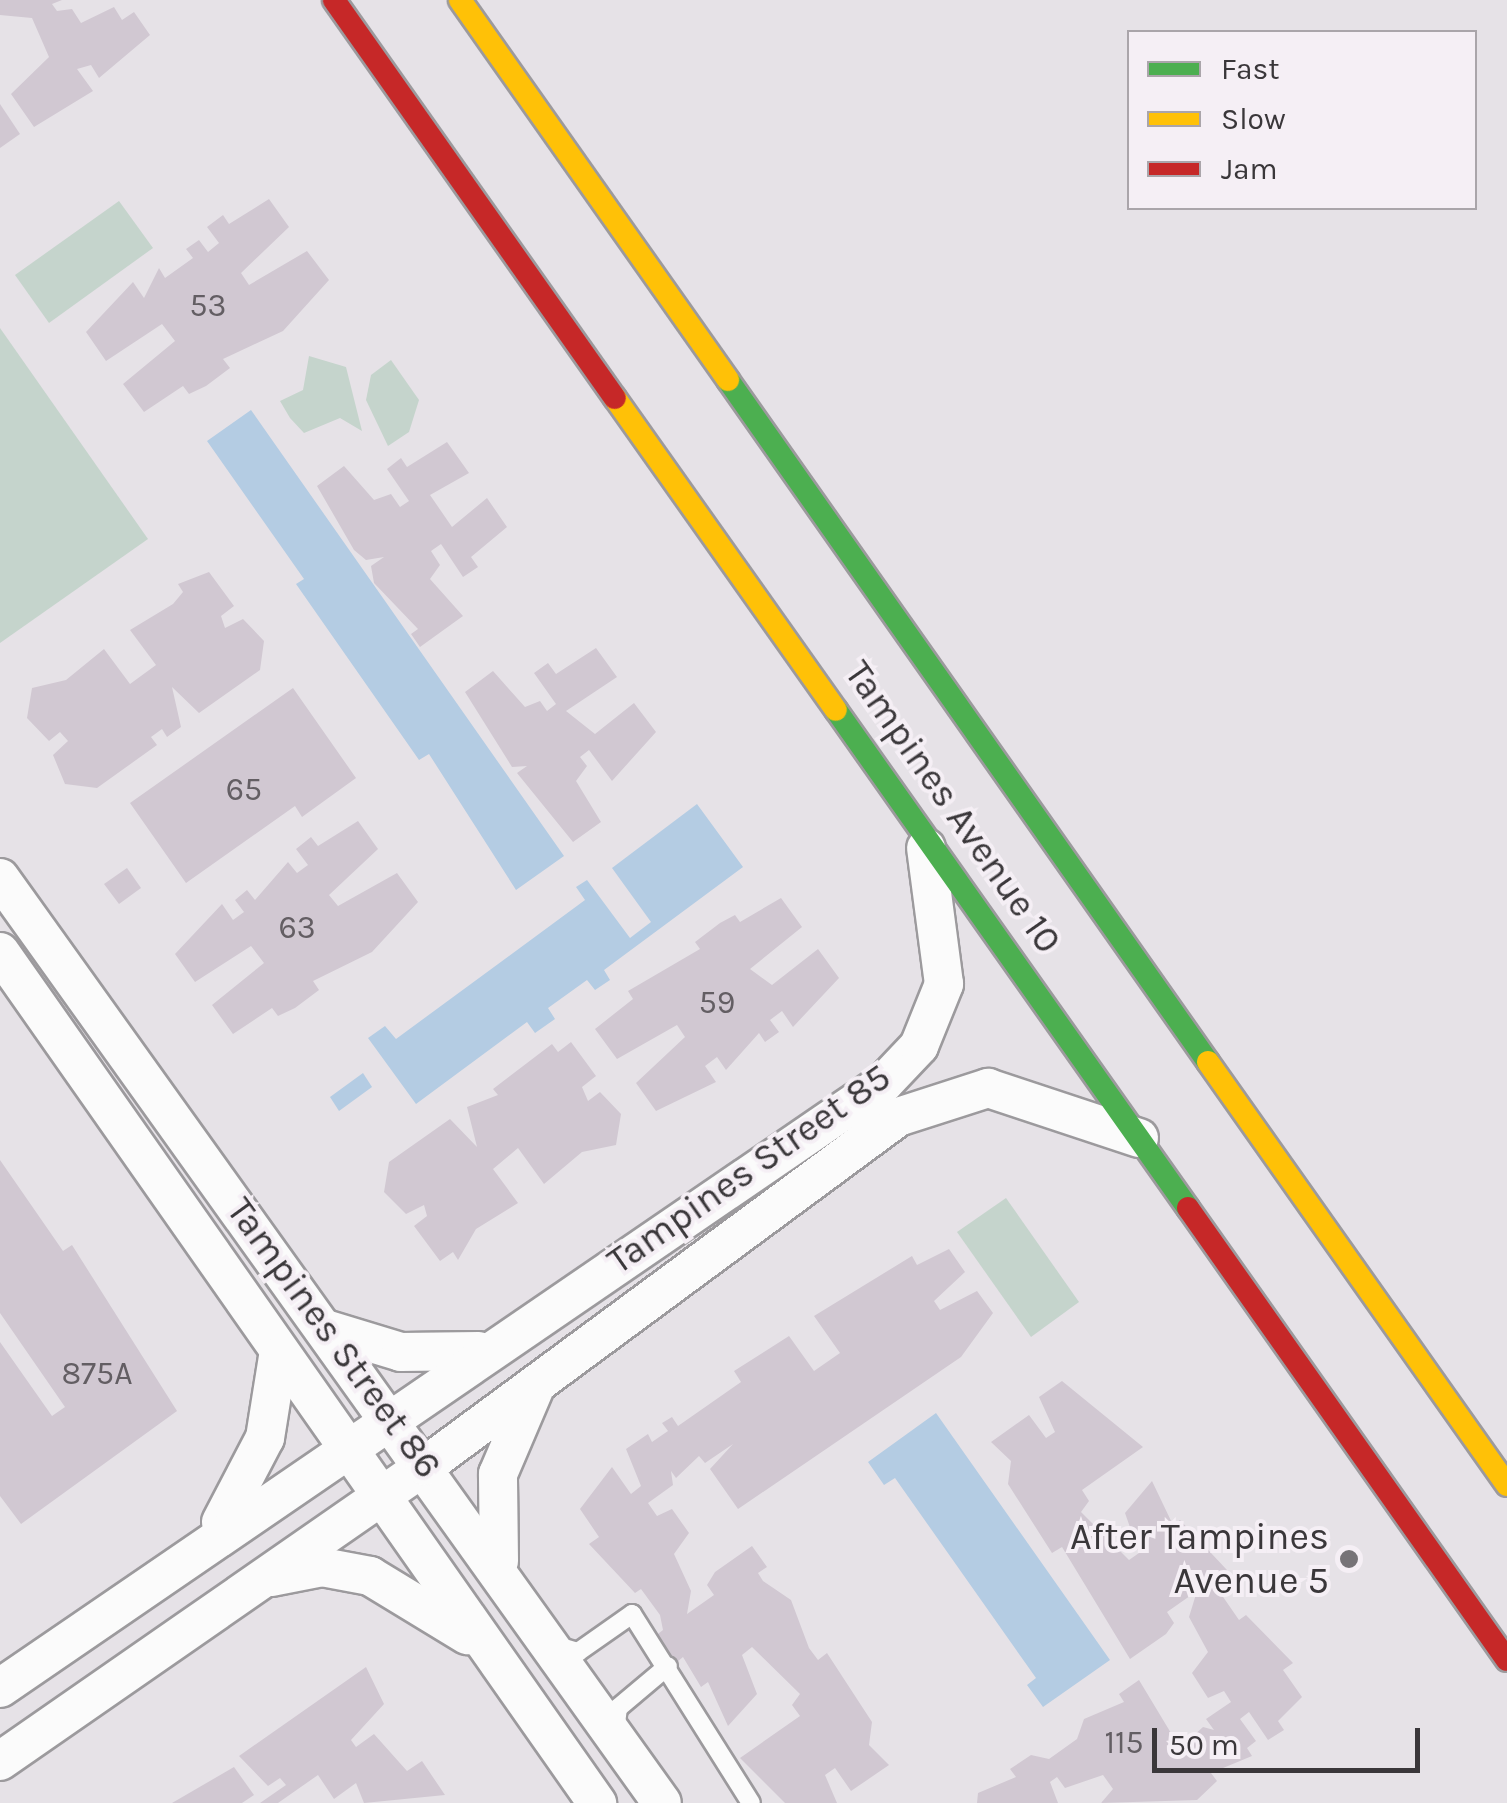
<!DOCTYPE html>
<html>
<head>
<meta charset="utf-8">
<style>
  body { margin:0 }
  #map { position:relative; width:1507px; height:1803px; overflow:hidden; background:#e6e2e7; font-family:Karla,sans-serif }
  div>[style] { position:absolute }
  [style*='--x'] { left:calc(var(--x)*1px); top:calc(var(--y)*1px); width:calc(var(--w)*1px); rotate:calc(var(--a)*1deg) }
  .green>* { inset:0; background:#c5d4cc }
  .water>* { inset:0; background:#b4cce3 }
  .building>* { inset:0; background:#d1c8d2 }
  .roads { filter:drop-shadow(2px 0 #9c9a9d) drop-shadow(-2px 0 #9c9a9d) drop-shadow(0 2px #9c9a9d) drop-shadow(0 -2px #9c9a9d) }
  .lane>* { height:18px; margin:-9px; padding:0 9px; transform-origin:9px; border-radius:9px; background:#fbfbfb }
  .street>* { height:38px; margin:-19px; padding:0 19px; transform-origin:19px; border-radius:19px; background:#fbfbfb }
  .fast>* { height:22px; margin:-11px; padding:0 11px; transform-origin:11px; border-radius:11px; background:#4caf50 }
  .slow>* { height:22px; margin:-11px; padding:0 11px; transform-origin:11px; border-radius:11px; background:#ffc107 }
  .jam>* { height:22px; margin:-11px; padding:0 11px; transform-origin:11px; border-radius:11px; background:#c62828 }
  .dots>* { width:28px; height:28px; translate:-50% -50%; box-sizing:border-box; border:5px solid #f5eff5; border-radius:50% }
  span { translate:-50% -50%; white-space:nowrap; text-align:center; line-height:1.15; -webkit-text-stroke:8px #f5eff5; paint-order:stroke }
  .number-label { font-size:32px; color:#635e63 }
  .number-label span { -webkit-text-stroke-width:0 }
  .street-label { font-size:38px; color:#3a373a }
  .poi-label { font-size:38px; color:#3a373a }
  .right { translate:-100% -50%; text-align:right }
  .legend { position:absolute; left:1127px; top:30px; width:350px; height:180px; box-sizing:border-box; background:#f5eff5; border:2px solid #aaa5aa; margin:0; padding:12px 18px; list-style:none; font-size:30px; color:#3a373a }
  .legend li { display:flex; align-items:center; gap:20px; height:50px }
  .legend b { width:50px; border:2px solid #aaa5aa }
  .scale { position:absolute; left:1152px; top:1728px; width:268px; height:45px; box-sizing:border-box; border:5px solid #3a373a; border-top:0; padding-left:12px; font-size:30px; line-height:35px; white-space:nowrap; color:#3a373a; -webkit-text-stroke:8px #f5eff5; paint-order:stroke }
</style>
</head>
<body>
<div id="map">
  <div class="green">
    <i style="clip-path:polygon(119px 201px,153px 248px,49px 323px,15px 275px)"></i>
    <i style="clip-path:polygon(0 328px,148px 539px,0 643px)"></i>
    <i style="clip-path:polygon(309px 356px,346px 367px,362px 431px,340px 418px,304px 433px,290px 418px,280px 401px,303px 390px)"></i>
    <i style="clip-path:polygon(391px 360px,419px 400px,409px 432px,388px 446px,366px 400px,371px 375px)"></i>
    <i style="clip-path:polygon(1006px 1198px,1079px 1302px,1031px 1337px,957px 1232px)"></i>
  </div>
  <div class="water">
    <i style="clip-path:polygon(251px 410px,564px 856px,516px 890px,429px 754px,419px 760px,296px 584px,304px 579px,207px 441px)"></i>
    <i style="clip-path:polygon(697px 804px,743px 867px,604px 970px,610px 980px,595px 990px,587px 980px,548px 1008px,555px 1019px,535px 1033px,527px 1022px,416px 1104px,368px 1038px,385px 1026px,396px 1039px,585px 900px,576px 887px,587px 880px,630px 938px,651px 922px,612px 868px)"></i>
    <i style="clip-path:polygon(363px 1073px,372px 1087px,339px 1111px,330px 1097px)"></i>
    <i style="clip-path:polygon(936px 1413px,1110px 1660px,1043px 1707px,1027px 1685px,1036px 1678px,895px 1478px,884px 1485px,868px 1462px)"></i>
  </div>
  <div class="building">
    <i style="clip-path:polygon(0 0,62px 0,52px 4px,57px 11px,72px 9px,81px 23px,114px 7px,122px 20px,134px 12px,150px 35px,99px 78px,91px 65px,77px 69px,93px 91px,34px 127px,11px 94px,49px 57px,32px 18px,0 15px)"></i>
    <i style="clip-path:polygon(0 104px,20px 134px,0 148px)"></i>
    <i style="clip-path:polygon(269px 199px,289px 227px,241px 273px,249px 285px,307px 251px,329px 280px,283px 331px,223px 359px,230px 368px,206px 386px,189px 394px,183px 386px,144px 412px,123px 384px,175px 341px,162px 324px,106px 361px,86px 332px,133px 282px,144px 298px,159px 268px,165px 278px,193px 258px,186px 249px,199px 240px,208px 252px,219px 243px,207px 227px,223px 215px,229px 224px)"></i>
    <i style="clip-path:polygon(447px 442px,469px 473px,430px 495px,452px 527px,487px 498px,507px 527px,471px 557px,478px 567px,463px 577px,441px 544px,431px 551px,440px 565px,430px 579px,463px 616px,420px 647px,411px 634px,418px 629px,374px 583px,371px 566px,384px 557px,366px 560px,354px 550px,317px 486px,344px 466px,374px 500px,391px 494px,400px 507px,409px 501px,387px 469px,401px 458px,407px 467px)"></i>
    <i style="clip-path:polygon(209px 572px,234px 606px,221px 616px,225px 628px,243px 619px,264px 641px,260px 670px,199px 713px,172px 687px,181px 727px,167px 737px,162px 729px,151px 737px,157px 745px,97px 788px,65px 784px,53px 755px,68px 741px,60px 732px,49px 741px,27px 718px,32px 688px,66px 680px,104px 649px,130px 684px,156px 665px,130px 630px,173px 604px,183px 592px,178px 584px)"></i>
    <i style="clip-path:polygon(596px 648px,617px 677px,566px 711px,595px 734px,634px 703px,656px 732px,612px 781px,589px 750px,580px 757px,587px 766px,576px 781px,601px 822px,573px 842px,517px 773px,527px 766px,512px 767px,465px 692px,493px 671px,525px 707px,540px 701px,547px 711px,556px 704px,534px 673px,548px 663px,556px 674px)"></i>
    <i style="clip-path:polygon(293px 688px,356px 778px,302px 817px,295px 806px,186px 883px,130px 803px)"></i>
    <i style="clip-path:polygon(358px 821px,378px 849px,329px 895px,338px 906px,397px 873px,418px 902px,372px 952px,313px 981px,319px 990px,295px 1008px,278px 1016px,272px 1008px,233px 1034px,212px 1005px,264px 963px,251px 946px,195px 982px,175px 954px,222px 904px,233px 920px,244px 912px,235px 900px,247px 890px,255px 900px,288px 862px,297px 873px,308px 865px,296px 849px,311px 837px,318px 846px)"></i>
    <i style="clip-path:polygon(127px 868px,141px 888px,119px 904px,104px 884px)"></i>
    <i style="clip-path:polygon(781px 898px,802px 927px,750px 969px,772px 985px,818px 949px,839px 978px,793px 1027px,782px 1011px,770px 1020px,779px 1032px,765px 1042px,759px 1033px,726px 1070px,717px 1057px,705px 1066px,716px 1082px,656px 1111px,636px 1083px,685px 1037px,677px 1025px,617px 1059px,595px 1029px,633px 999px,628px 991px,700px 949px,695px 942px,720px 923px,735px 915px,740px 922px)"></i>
    <i style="clip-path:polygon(571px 1042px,596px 1076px,582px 1087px,588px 1101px,600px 1092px,621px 1114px,616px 1145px,582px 1152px,544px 1184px,518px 1148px,493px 1169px,518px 1203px,476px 1229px,458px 1260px,453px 1252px,440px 1261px,414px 1226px,427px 1216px,424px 1205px,406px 1214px,384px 1192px,389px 1162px,450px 1119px,477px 1147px,467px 1107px,498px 1095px,493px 1089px,552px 1044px,558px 1052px)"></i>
    <i style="clip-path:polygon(0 1160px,63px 1251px,72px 1245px,177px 1411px,21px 1524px,0 1496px,0 1342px,52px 1416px,65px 1407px,0 1313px)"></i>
    <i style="clip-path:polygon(949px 1249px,965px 1272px,934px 1301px,940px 1310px,977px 1291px,993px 1313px,961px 1357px,738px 1509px,710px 1469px,733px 1444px,705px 1463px,699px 1456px,676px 1478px,671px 1471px,673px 1485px,648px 1503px,657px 1516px,672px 1509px,689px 1533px,674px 1554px,691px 1591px,687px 1614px,714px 1595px,707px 1585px,715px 1572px,752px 1546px,767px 1567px,758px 1573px,763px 1581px,791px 1600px,809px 1648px,818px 1660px,827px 1653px,872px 1722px,869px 1745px,889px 1765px,851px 1791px,835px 1768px,825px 1775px,837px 1803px,785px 1803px,740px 1758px,800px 1716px,792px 1705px,800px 1694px,752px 1647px,742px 1655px,757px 1694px,728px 1726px,708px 1682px,701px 1687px,683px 1657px,677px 1662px,654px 1637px,663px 1630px,660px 1615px,641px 1589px,635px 1593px,589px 1544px,599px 1537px,580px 1509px,612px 1467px,631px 1494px,641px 1486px,626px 1449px,648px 1434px,652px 1442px,668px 1431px,662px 1423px,672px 1417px,678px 1426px,741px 1382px,734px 1371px,789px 1336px,814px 1371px,840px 1353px,814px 1316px,912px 1256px,917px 1265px)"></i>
    <i style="clip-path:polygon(1062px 1381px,1143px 1447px,1082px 1490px,1089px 1501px,1081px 1512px,1129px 1560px,1139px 1553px,1125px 1513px,1152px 1481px,1173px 1525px,1180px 1520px,1227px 1570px,1219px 1591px,1239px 1620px,1246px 1615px,1293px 1663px,1283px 1670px,1302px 1697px,1278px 1721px,1284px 1730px,1268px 1740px,1249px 1712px,1240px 1719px,1256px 1741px,1247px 1748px,1252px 1756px,1211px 1773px,1217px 1781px,1197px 1800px,1101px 1803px,1113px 1789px,1103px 1775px,1065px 1788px,1057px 1777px,1050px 1782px,1058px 1803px,977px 1803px,978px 1793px,1016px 1777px,1010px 1769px,1031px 1755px,1049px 1759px,1077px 1739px,1084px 1719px,1124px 1702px,1119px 1694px,1139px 1680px,1180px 1748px,1203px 1727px,1214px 1730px,1206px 1719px,1231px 1702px,1224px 1691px,1208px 1698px,1192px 1673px,1208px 1652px,1189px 1617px,1197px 1591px,1167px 1612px,1174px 1623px,1166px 1634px,1130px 1659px,1062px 1547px,1052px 1553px,1008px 1484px,1011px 1461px,991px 1442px,1029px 1415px,1046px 1438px,1055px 1432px,1039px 1397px)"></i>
    <i style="clip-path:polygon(366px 1667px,384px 1704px,351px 1740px,356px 1747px,374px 1734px,407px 1771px,422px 1761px,445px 1795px,364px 1803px,356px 1783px,334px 1799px,318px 1775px,278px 1803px,260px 1803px,286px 1785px,280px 1778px,268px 1786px,239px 1756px)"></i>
    <i style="clip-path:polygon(234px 1767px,254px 1795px,242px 1803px,172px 1803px)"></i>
  </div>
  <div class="roads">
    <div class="lane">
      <i style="--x:557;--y:1646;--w:22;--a:16"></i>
      <i style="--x:578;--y:1652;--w:66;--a:-35.1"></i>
      <i style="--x:632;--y:1614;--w:223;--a:57.8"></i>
      <i style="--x:615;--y:1732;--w:24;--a:-83"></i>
      <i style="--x:618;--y:1708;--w:65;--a:-40"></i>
    </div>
    <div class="street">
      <i style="--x:0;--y:878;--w:1137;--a:54.41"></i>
      <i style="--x:0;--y:952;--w:1040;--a:54.95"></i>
      <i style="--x:325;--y:1329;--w:79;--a:16.8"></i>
      <i style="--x:401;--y:1352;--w:78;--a:-0.7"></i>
      <i style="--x:221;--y:1522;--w:95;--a:-62.4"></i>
      <i style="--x:265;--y:1438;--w:82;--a:-80.9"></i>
      <i style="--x:499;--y:1561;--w:87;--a:-90.7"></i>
      <i style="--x:498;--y:1474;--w:97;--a:-66.9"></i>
      <i style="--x:271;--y:1577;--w:52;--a:-11.1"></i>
      <i style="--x:322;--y:1567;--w:49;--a:10.6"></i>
      <i style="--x:370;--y:1576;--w:114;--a:31.3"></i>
      <i style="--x:0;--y:1688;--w:1071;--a:-34.39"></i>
      <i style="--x:884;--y:1083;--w:51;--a:-46.6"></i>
      <i style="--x:919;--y:1046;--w:67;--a:-68"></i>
      <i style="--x:944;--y:984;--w:137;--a:-97.5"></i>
      <i style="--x:0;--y:1761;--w:517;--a:-34.77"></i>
      <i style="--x:425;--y:1466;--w:588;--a:-36.42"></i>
      <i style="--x:898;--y:1117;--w:95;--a:-17.9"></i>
      <i style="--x:988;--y:1088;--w:159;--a:18.3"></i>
    </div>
    <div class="fast">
      <i style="--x:728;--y:380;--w:834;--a:54.86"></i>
      <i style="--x:836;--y:710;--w:610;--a:54.75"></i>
    </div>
    <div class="slow">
      <i style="--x:460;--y:0;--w:465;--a:54.8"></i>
      <i style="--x:615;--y:398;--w:382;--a:54.7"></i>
      <i style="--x:1208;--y:1062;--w:518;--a:54.75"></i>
    </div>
    <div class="jam">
      <i style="--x:334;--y:0;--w:487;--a:54.8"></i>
      <i style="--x:1188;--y:1208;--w:553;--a:54.79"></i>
    </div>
  </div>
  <div class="dots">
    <i style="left:1349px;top:1559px;background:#767377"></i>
  </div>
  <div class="number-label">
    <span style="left:208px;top:306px">53</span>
    <span style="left:244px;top:790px">65</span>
    <span style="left:297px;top:928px">63</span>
    <span style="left:717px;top:1003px">59</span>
    <span style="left:97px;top:1374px">875A</span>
    <span style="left:1124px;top:1743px">115</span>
  </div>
  <div class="street-label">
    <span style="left:953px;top:807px;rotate:55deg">Tampines Avenue 10</span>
    <span style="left:749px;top:1169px;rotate:-35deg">Tampines Street 85</span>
    <span style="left:334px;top:1338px;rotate:54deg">Tampines Street 86</span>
  </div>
  <div class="poi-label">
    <span class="right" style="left:1329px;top:1559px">After Tampines<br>Avenue 5</span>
  </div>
  <ul class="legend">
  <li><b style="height:12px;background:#4caf50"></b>Fast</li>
  <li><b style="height:12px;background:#ffc107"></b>Slow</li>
  <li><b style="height:12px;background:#c62828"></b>Jam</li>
  </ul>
  <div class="scale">50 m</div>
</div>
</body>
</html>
